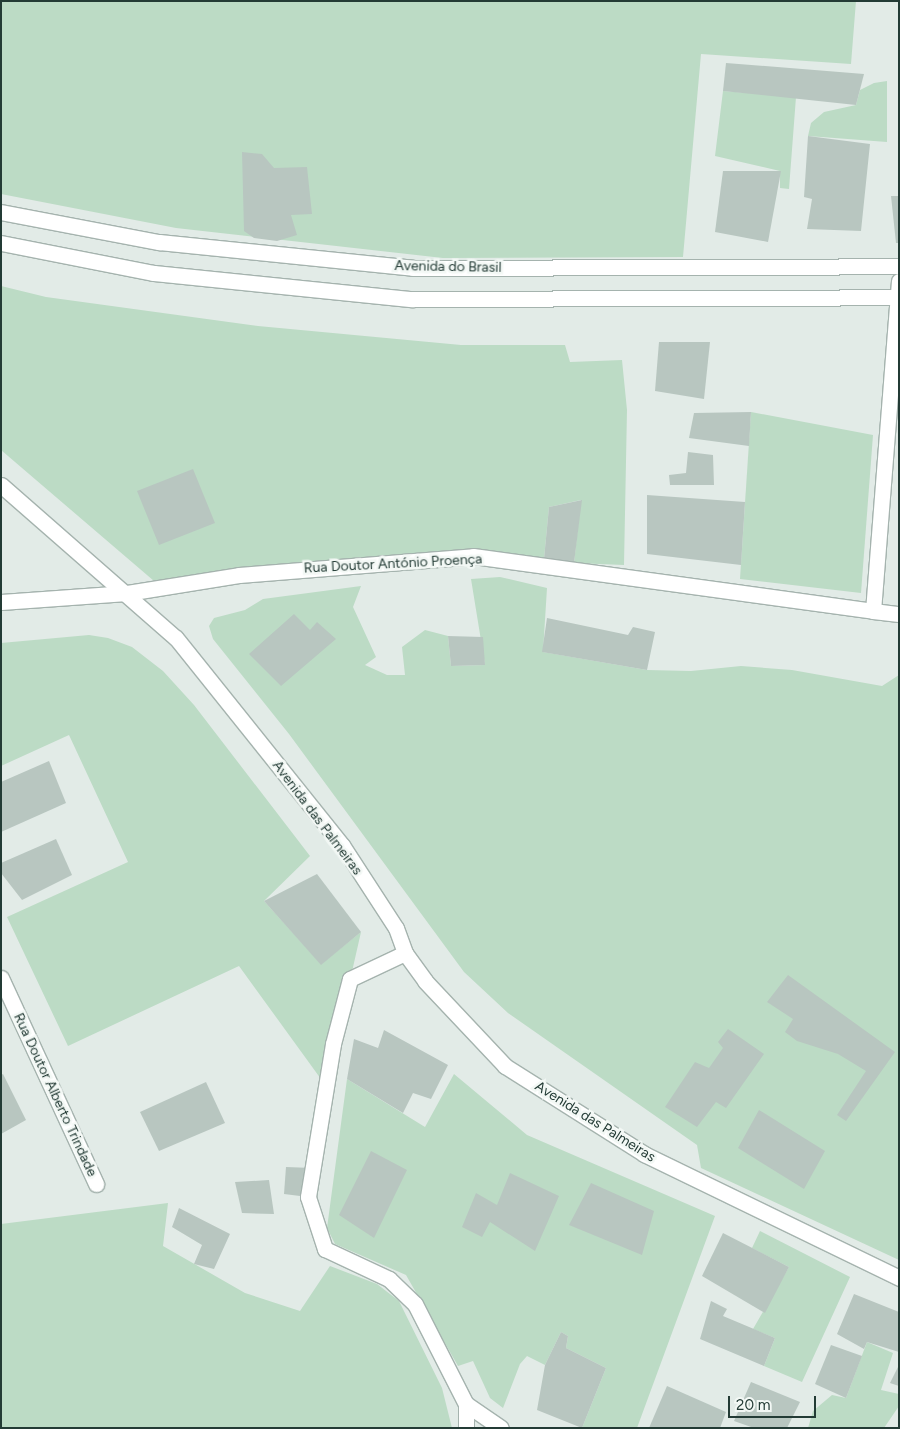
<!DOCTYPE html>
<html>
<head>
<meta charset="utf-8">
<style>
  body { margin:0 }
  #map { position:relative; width:900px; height:1429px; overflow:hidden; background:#e2ebe7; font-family:Figtree,sans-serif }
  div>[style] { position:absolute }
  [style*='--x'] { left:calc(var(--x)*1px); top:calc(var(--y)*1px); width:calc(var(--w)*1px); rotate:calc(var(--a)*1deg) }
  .green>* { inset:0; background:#bcdbc5 }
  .building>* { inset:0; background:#b8c6c0 }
  .roads { filter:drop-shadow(1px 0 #a5b3ae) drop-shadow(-1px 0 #a5b3ae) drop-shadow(0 1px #a5b3ae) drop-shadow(0 -1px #a5b3ae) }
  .street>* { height:15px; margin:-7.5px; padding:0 7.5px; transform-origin:7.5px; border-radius:7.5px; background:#fff }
  .secondary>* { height:15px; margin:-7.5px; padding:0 7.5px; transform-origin:7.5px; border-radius:7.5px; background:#fff }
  span { translate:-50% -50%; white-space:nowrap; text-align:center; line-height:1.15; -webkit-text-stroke:5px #f3f8f5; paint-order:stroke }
  .street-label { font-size:14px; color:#233b35 }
  .frame { position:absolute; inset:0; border:2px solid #233b35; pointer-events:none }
  .scale { position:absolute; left:728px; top:1396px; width:88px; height:22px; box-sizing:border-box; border:2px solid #233b35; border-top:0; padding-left:6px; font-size:15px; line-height:18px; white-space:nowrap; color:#233b35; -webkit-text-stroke:4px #f3f8f5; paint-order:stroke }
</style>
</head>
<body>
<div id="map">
  <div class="green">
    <i style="clip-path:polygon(1px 1px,856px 1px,851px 64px,701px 54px,683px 257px,443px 258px,176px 228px,1px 194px)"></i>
    <i style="clip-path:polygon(887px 81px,887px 142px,808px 136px,811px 123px,824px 112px,856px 105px,860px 90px,874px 83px)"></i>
    <i style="clip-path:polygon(723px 91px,796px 97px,789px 189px,780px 188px,780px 171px,715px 156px)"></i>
    <i style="clip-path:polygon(1px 286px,46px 297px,258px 326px,461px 345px,565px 345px,570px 362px,622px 360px,627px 410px,624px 565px,574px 563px,581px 500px,549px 507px,544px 559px,473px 556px,161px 587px,1px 450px)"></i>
    <i style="clip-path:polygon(751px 412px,873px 435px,861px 593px,740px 579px)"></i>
    <i style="clip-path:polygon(500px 577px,547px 588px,543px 652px,647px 670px,691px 671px,741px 666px,792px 670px,882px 686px,899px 675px,899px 1260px,701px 1168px,697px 1145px,508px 1013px,464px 972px,289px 734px,213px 639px,209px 626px,214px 618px,245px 610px,263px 599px,361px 586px,353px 607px,376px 657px,365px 665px,387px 675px,405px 675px,402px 647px,425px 630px,448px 636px,451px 666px,485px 665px,471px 579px)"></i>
    <i style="clip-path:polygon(89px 635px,108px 638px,132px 647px,163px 671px,194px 705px,310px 856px,264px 901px,321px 964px,361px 932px,326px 1086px,239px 966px,68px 1046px,7px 917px,128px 862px,69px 735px,1px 766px,1px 643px)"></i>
    <i style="clip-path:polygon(454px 1074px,527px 1135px,715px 1216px,637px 1428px,582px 1428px,606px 1368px,566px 1348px,568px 1336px,561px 1332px,545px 1365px,527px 1356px,520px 1364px,503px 1408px,490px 1398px,473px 1361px,458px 1366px,406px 1275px,335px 1244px,327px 1228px,347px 1079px,425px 1127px)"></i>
    <i style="clip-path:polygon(168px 1203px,163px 1246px,245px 1293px,300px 1311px,330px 1266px,377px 1284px,399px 1301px,442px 1388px,452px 1428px,1px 1428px,1px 1224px)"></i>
    <i style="clip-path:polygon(760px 1231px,850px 1277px,802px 1382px,764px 1366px,775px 1338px,753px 1329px,789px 1267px,752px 1248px)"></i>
    <i style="clip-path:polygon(867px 1342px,893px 1353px,881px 1390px,899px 1394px,899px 1406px,884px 1428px,808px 1428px,813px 1411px,832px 1395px,846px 1398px)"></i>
  </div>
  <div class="building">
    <i style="clip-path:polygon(726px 63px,864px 74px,856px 105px,723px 91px)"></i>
    <i style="clip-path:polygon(808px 136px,870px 144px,861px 231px,807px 229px,812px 199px,804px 197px)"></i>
    <i style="clip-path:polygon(242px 152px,262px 154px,274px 168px,307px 167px,312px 214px,291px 215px,297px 235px,277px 241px,254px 238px,244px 231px)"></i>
    <i style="clip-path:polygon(723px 171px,781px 171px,768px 242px,715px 232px)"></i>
    <i style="clip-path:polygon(891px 196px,899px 196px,899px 243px,896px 243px)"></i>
    <i style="clip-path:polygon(659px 342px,710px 342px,704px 399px,655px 391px)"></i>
    <i style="clip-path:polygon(751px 412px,749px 446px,689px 438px,694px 413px)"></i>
    <i style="clip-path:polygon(688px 452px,713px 455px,714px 485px,670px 485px,669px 475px,686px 473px)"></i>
    <i style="clip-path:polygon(193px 469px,215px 523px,159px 545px,137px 491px)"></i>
    <i style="clip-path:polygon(647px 495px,745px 502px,741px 565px,647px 554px)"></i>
    <i style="clip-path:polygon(582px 500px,574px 563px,544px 559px,549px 507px)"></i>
    <i style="clip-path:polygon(294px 614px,310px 630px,317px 622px,336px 639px,281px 686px,249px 654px)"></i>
    <i style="clip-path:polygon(547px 618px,628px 635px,633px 627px,655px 632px,647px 670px,542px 652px)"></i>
    <i style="clip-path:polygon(448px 636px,483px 637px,485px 665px,451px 666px)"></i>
    <i style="clip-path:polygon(49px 761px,66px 803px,1px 832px,1px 782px)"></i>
    <i style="clip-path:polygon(56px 839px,72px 875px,22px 900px,1px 873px,1px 863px)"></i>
    <i style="clip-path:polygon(317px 874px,361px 932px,321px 965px,264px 901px)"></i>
    <i style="clip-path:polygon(788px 975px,895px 1052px,846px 1121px,837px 1115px,866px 1071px,838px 1054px,797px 1041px,785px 1032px,793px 1019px,767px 1002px)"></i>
    <i style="clip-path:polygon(728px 1029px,764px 1054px,726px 1108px,716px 1102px,697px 1127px,665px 1107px,695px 1062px,709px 1068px,723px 1048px,718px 1042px)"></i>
    <i style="clip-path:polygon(384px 1030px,448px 1065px,431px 1099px,413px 1093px,403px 1113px,347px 1079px,354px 1039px,378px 1048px)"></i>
    <i style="clip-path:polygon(3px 1074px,26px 1120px,1px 1134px,1px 1075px)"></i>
    <i style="clip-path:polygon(206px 1082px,225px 1123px,159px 1151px,140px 1112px)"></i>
    <i style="clip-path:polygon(759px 1110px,825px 1151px,804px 1189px,738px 1148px)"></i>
    <i style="clip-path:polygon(371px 1151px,407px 1170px,374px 1238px,339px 1215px)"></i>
    <i style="clip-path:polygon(286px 1167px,312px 1168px,308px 1197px,284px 1194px)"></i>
    <i style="clip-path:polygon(510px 1173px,559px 1196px,535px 1251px,490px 1222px,482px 1237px,462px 1227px,476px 1193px,497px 1205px)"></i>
    <i style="clip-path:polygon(269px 1180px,274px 1214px,242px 1213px,235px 1182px)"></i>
    <i style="clip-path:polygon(591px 1183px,654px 1211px,642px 1255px,569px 1225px)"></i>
    <i style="clip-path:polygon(179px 1208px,230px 1234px,214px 1269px,194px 1264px,202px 1245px,172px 1227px)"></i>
    <i style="clip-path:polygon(723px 1233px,789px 1267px,765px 1313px,702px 1276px)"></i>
    <i style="clip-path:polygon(854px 1294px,899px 1312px,899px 1352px,867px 1342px,864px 1349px,837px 1334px)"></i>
    <i style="clip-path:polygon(711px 1301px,727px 1309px,723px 1316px,775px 1338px,764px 1366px,700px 1339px)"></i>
    <i style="clip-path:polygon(561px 1332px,568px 1336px,566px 1348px,606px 1368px,582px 1428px,537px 1410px,545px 1365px)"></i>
    <i style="clip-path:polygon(831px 1345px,862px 1356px,846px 1398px,815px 1384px)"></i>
    <i style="clip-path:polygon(899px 1365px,899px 1386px,890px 1383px)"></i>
    <i style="clip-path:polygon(751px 1382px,800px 1402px,787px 1428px,754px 1428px,734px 1421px)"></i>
    <i style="clip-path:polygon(667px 1386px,726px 1412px,720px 1428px,649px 1428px)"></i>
  </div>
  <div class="roads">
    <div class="street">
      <i style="--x:1;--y:485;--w:232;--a:41.2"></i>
      <i style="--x:176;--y:638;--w:265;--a:51.3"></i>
      <i style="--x:342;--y:845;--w:99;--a:57"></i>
      <i style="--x:396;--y:928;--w:27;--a:70"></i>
      <i style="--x:405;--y:953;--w:34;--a:54"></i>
      <i style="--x:425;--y:981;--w:117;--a:46.7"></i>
      <i style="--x:505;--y:1066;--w:165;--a:32.3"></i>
      <i style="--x:644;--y:1154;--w:284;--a:25.9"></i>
      <i style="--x:1;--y:602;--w:126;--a:-4.1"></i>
      <i style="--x:127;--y:593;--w:113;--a:-9.1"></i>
      <i style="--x:239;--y:575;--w:235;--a:-4.6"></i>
      <i style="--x:473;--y:556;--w:404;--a:7.8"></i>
      <i style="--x:873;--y:611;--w:331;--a:-85.5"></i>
      <i style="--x:873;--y:611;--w:26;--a:7"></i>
      <i style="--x:405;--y:953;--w:61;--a:154.7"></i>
      <i style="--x:350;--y:979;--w:67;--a:104.7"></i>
      <i style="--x:333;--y:1044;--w:155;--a:99.3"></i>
      <i style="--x:308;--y:1197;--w:55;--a:71.9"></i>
      <i style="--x:325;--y:1249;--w:71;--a:25.1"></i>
      <i style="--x:389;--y:1279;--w:36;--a:44"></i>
      <i style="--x:415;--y:1304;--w:112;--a:63"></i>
      <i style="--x:466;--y:1404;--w:42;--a:34.4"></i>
      <i style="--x:1;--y:978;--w:227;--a:65.2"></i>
      <i style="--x:466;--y:1428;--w:24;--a:-90"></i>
    </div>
    <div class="secondary">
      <i style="--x:1;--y:212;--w:161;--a:10.8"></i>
      <i style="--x:159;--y:242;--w:255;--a:5.8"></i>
      <i style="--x:413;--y:268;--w:486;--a:-0.2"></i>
      <i style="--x:1;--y:243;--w:156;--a:11.1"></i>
      <i style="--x:154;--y:273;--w:259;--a:5.8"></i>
      <i style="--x:412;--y:299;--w:487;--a:-0.2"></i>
    </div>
  </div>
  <div class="street-label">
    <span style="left:448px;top:267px;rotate:1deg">Avenida do Brasil</span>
    <span style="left:393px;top:564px;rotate:-3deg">Rua Doutor António Proença</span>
    <span style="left:317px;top:818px;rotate:53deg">Avenida das Palmeiras</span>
    <span style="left:55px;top:1095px;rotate:65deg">Rua Doutor Alberto Trindade</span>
    <span style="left:595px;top:1122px;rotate:32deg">Avenida das Palmeiras</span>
  </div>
  <div class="frame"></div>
  <div class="scale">20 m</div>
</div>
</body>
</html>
